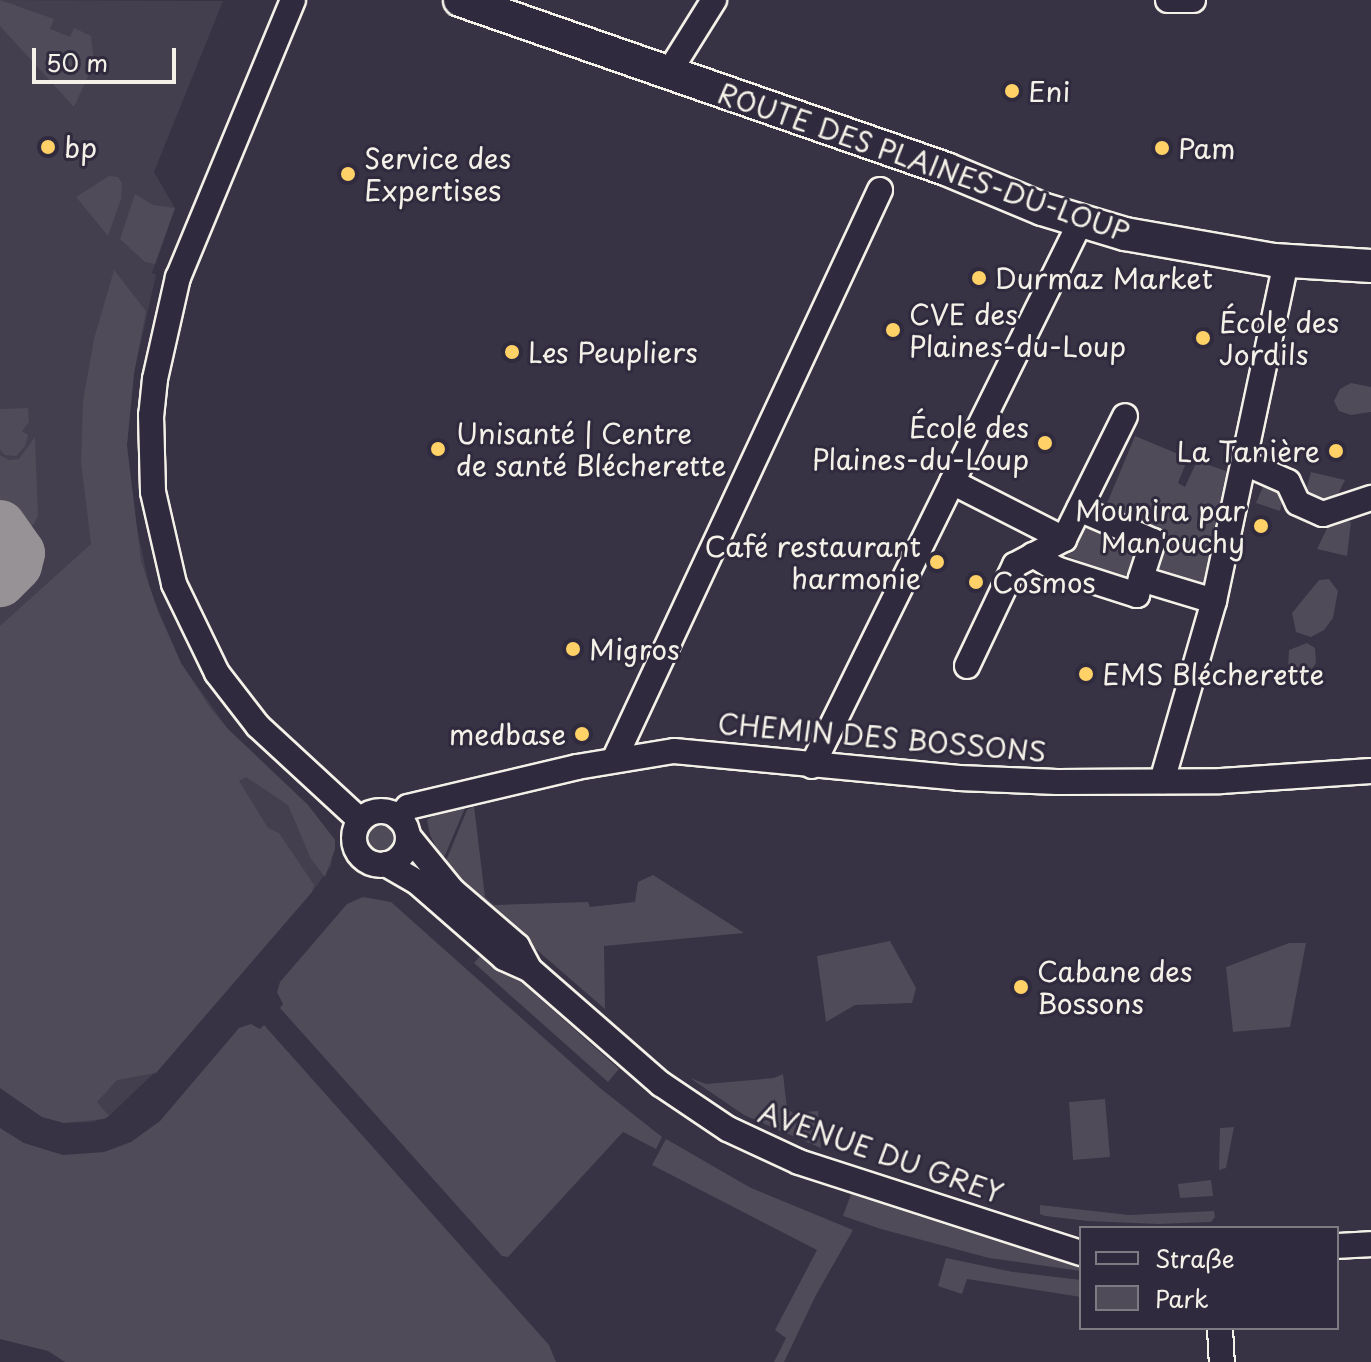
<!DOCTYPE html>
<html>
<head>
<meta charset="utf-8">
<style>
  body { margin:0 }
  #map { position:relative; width:1371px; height:1362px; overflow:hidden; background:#373244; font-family:"Playpen Sans",sans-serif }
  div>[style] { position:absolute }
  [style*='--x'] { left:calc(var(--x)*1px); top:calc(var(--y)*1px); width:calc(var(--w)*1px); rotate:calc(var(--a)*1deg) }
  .built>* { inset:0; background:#433f4e }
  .green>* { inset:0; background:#504b59 }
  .round { border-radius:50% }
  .taxiway>* { height:52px; margin:-26px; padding:0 26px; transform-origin:26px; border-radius:26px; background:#969296 }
  .roads { filter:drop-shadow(2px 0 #f4f1e8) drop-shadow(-2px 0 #f4f1e8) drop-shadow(0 2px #f4f1e8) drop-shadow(0 -2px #f4f1e8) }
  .minor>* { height:24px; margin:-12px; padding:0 12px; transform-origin:12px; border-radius:12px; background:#2f2a3d }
  .minor>.ring { margin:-12px; padding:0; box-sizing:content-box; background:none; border:24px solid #2f2a3d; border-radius:50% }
  .major>* { height:32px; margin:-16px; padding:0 16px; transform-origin:16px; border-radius:16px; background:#2f2a3d }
  .dots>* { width:22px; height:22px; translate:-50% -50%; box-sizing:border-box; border:4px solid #2f2a3d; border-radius:50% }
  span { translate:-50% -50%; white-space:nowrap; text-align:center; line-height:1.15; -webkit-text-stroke:6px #2f2a3d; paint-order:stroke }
  .poi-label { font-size:28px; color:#f4f1e8 }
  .left { translate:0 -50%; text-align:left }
  .right { translate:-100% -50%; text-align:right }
  .street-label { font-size:28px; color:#f4f1e8 }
  .legend { position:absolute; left:1079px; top:1226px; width:260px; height:104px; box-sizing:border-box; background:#2f2a3d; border:2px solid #7e7a81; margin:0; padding:10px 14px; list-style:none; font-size:24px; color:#f4f1e8 }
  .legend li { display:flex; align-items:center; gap:16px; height:40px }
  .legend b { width:40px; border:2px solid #7e7a81 }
  .scale { position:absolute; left:32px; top:48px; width:144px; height:36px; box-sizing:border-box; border:4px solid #f4f1e8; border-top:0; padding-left:10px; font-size:24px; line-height:28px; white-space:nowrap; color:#f4f1e8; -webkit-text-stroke:6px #2f2a3d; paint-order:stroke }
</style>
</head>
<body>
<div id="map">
  <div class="built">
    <i style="clip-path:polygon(0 0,223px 1px,154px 172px,175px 208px,152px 273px,156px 275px,134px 373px,127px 445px,130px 493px,150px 590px,181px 663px,228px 729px,308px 805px,335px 840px,331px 866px,312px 892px,153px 1074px,109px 1116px,93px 1122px,64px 1123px,42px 1117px,0 1088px)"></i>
  </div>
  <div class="green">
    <i style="clip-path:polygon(0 0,54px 19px,50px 29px,70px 37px,74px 28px,91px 36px,94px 63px,74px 107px,0 26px)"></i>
    <i style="clip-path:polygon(109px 176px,118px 177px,122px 183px,121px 199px,108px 236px,76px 197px)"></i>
    <i style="clip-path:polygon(135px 194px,153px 205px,175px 208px,155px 264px,145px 262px,120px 239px)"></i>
    <i style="clip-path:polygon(114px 270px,146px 311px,134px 373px,127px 445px,141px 561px,159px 614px,181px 663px,211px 709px,228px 729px,308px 805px,335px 840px,335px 849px,325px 877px,311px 859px,288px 805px,246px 777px,239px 781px,268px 828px,279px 833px,314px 885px,312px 892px,156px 1073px,117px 1080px,97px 1102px,109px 1116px,104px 1119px,64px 1123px,42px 1117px,0 1088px,0 626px,91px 544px,81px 462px,83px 401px,94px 339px)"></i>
    <i style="clip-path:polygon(1351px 383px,1371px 387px,1371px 412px,1351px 415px,1339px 411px,1334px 401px,1340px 389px)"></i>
    <i style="clip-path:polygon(28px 408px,29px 422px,22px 431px,28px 435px,25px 446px,16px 456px,5px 455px,0 450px,0 409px)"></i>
    <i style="clip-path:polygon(1135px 436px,1188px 458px,1178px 483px,1185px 487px,1197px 461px,1235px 474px,1207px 592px,1148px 573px,1156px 549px,1103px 513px)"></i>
    <i style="clip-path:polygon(35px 437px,38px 516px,34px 524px,21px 533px,0 510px,0 455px,9px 460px,19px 459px)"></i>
    <i style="clip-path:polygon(1311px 472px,1345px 480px,1332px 506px,1305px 494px)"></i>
    <i style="clip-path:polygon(1264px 484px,1285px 489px,1280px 511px,1256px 503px)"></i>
    <i style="clip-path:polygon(1081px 518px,1148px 546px,1132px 583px,1065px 555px)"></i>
    <i style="clip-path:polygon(1332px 518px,1351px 522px,1347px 556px,1317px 549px)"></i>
    <i style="clip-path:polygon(1329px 579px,1338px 591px,1333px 618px,1324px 630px,1311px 637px,1296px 632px,1292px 613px,1319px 580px)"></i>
    <i style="clip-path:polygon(1307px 643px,1315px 648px,1316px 663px,1309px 673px,1294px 676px,1288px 667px,1289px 650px)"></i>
    <i style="clip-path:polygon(474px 806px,485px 897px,494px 905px,588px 902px,590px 907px,635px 902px,638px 882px,653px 875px,744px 933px,604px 946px,605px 1009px,485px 905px,445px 863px,467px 810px)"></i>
    <i style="clip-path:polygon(465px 808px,443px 860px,430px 835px,427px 820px,433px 815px)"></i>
    <i class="round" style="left:367px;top:823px;width:28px;height:28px"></i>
    <i style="clip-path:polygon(363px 897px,391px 902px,600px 1088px,662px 1137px,656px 1149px,623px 1132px,508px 1257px,502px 1256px,280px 1008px,283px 1004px,277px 992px,280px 982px,347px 904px)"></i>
    <i style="clip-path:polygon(890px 941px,916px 988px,912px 1003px,855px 1005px,826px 1022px,817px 956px)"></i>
    <i style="clip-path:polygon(1289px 943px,1306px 943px,1290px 1027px,1233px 1032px,1226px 967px)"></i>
    <i style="clip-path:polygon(485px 950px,619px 1069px,608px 1082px,474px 963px)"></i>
    <i style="clip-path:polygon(251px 1024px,260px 1029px,264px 1025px,549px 1345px,556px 1362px,65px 1362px,48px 1351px,0 1339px,0 1128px,24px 1143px,63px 1155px,104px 1152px,131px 1142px,160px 1121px,239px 1028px)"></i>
    <i style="clip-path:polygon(783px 1074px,787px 1109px,793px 1113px,818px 1111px,821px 1148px,744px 1115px,690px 1078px,706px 1084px,774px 1078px)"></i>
    <i style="clip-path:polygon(1105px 1099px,1110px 1157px,1073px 1160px,1069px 1102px)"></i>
    <i style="clip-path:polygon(1234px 1127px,1226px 1168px,1219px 1170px,1220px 1128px)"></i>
    <i style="clip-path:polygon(666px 1139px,751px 1188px,853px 1230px,816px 1295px,784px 1362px,774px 1362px,786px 1338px,775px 1330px,817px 1250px,652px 1165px)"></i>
    <i style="clip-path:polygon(1211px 1180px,1213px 1196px,1180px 1198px,1178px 1184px)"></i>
    <i style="clip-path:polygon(851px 1194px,962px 1230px,1081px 1262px,1081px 1271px,989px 1258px,881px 1229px,843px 1216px)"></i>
    <i style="clip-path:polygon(1040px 1205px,1129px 1215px,1214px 1211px,1215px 1217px,1211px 1222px,1158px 1224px,1088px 1221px,1045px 1216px,1040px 1214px)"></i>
    <i style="clip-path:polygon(946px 1258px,1013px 1272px,1081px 1280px,1081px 1297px,967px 1279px,962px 1294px,938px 1286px)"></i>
  </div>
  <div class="taxiway">
    <i style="--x:0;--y:526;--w:33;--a:55"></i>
    <i style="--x:19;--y:553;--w:12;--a:104"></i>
    <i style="--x:16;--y:565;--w:23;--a:135"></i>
  </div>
  <div class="roads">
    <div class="minor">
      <i style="--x:293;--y:0;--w:300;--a:112.5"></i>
      <i style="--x:178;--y:277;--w:105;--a:102.7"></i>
      <i style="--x:155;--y:379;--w:36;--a:96"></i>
      <i style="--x:151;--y:415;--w:77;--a:88.5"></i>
      <i style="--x:153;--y:492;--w:94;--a:77.1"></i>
      <i style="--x:174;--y:584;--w:99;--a:64.2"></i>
      <i style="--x:217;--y:673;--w:67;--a:52.3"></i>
      <i style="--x:258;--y:726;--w:139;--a:42.7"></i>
      <i style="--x:1168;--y:0;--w:25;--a:0"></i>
      <i style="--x:669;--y:72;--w:85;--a:-58"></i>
      <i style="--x:1245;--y:463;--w:47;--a:23.8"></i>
      <i style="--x:1288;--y:482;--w:23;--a:65"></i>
      <i style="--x:1298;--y:503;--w:27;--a:24"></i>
      <i style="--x:1323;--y:514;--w:51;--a:-18.4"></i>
      <i style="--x:952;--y:482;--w:126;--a:27"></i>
      <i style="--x:1079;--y:509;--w:81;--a:23.4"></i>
      <i style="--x:1153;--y:541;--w:40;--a:108"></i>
      <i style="--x:1141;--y:579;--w:76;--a:16.8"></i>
      <i style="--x:1033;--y:555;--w:27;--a:31"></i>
      <i style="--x:1056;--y:569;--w:85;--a:17.8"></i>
      <i style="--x:1137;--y:595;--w:16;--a:-76"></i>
      <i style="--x:967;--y:666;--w:112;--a:-64.6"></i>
      <i style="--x:1015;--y:565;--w:55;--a:-28"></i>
      <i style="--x:1064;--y:539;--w:137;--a:-63.6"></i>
      <i style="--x:614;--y:760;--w:629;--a:-64.98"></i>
      <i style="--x:812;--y:766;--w:608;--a:-63.73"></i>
      <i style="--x:1162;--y:781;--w:187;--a:-73.9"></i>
      <i style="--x:1214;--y:601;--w:348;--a:-78"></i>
      <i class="ring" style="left:354px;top:811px;width:30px;height:30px"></i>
      <i style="--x:399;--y:818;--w:14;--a:-51"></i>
      <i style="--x:408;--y:807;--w:174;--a:-13.3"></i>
      <i style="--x:577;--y:767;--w:98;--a:-9.4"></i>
      <i style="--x:674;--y:751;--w:286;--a:5.4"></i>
      <i style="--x:959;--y:778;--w:98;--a:2.3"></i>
      <i style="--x:1057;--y:782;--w:164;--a:-0.3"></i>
      <i style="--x:1221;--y:781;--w:150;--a:-3.8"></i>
      <i style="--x:408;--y:836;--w:70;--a:50.8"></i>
      <i style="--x:452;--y:890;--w:86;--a:40.7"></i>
      <i style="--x:517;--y:946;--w:26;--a:62"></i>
      <i style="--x:386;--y:864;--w:36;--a:30"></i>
      <i style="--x:417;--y:882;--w:116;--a:41.1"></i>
      <i style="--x:504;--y:958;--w:27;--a:24"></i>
      <i style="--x:529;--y:969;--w:175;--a:41.1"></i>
      <i style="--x:661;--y:1084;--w:81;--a:33.9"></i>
      <i style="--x:728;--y:1129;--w:78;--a:24.9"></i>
      <i style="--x:799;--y:1162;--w:296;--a:17.9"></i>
      <i style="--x:1337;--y:1246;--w:34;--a:-3"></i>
      <i style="--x:1220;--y:1328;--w:34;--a:87"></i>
    </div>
    <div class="major">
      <i style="--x:460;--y:0;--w:515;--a:19.17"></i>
      <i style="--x:946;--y:169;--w:104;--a:22.6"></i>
      <i style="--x:1042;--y:209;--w:87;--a:16.8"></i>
      <i style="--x:1125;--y:234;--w:151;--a:9.9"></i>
      <i style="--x:1274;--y:260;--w:97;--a:3.5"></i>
    </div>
  </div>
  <div class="dots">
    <i style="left:1012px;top:91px;background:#ffd166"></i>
    <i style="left:48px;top:147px;background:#ffd166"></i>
    <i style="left:1162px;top:148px;background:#ffd166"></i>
    <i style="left:348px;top:174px;background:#ffd166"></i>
    <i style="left:979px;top:278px;background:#ffd166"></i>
    <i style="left:893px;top:330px;background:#ffd166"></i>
    <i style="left:1203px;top:338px;background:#ffd166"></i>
    <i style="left:512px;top:352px;background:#ffd166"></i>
    <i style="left:1045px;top:443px;background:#ffd166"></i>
    <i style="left:438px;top:449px;background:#ffd166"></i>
    <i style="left:1336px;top:451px;background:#ffd166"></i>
    <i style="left:1261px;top:526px;background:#ffd166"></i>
    <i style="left:937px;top:562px;background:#ffd166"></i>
    <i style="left:976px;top:582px;background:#ffd166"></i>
    <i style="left:573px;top:649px;background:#ffd166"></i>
    <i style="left:1086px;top:674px;background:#ffd166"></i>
    <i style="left:582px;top:734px;background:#ffd166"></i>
    <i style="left:1021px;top:987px;background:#ffd166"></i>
  </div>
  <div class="poi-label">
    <span class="left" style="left:1028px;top:91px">Eni</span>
    <span class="left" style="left:64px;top:147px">bp</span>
    <span class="left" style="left:1178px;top:148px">Pam</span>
    <span class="left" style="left:364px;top:174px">Service des<br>Expertises</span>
    <span class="left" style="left:995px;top:278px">Durmaz Market</span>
    <span class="left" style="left:909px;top:330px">CVE des<br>Plaines-du-Loup</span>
    <span class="left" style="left:1219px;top:338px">École des<br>Jordils</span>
    <span class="left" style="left:528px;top:352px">Les Peupliers</span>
    <span class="right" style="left:1029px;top:443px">École des<br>Plaines-du-Loup</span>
    <span class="left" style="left:456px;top:449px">Unisanté | Centre<br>de santé Blécherette</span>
    <span class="right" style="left:1320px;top:451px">La Tanière</span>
    <span class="right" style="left:1245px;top:526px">Mounira par<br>Man'ouchy</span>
    <span class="right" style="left:921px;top:562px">Café restaurant<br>harmonie</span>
    <span class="left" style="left:992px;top:582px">Cosmos</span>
    <span class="left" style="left:589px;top:649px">Migros</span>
    <span class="left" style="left:1102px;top:674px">EMS Blécherette</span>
    <span class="right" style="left:566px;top:734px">medbase</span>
    <span class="left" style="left:1037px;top:987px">Cabane des<br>Bossons</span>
  </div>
  <div class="street-label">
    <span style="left:924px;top:162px;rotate:19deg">ROUTE DES PLAINES-DU-LOUP</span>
    <span style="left:882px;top:737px;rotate:5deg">CHEMIN DES BOSSONS</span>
    <span style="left:881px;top:1152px;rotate:19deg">AVENUE DU GREY</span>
  </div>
  <ul class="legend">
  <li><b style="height:10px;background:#2f2a3d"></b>Straße</li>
  <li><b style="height:22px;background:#504b59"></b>Park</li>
  </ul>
  <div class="scale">50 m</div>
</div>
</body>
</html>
